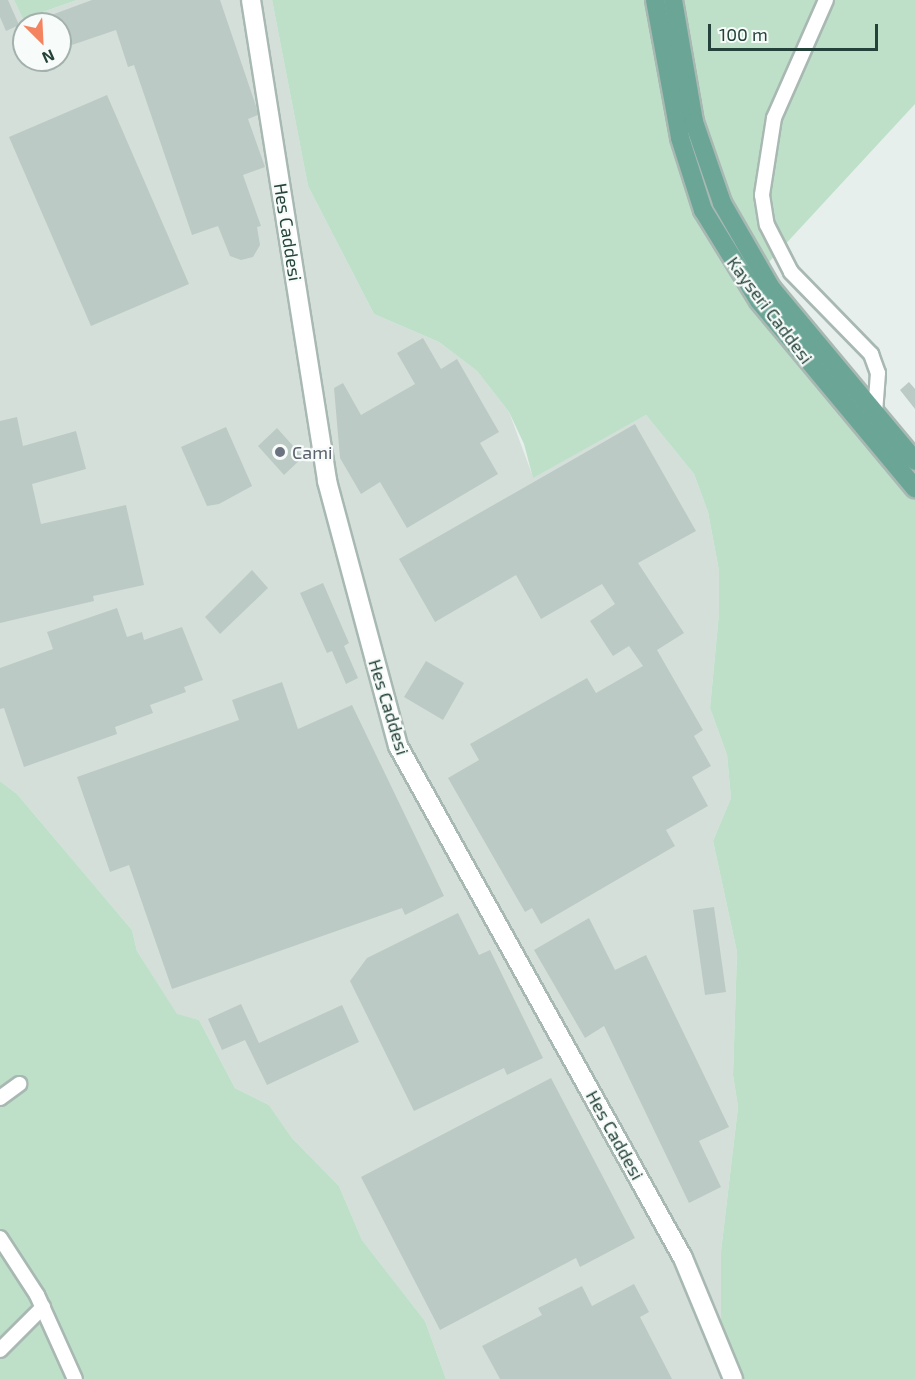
<!DOCTYPE html>
<html>
<head>
<meta charset="utf-8">
<style>
  body { margin:0 }
  #map { position:relative; width:915px; height:1379px; overflow:hidden; background:#e6efeb; font-family:"Exo 2",sans-serif }
  div>[style] { position:absolute }
  [style*='--x'] { left:calc(var(--x)*1px); top:calc(var(--y)*1px); width:calc(var(--w)*1px); rotate:calc(var(--a)*1deg) }
  .built>* { inset:0; background:#d4dfda }
  .green>* { inset:0; background:#bfe0c8 }
  .building>* { inset:0; background:#bbcac4 }
  .roads { filter:drop-shadow(2px 0 #a8b8b2) drop-shadow(-2px 0 #a8b8b2) drop-shadow(0 2px #a8b8b2) drop-shadow(0 -2px #a8b8b2) }
  .street>* { height:14px; margin:-7px; padding:0 7px; transform-origin:7px; border-radius:7px; background:#fff }
  .secondary>* { height:18px; margin:-9px; padding:0 9px; transform-origin:9px; border-radius:9px; background:#fff }
  .primary>* { height:18px; margin:-9px; padding:0 9px; transform-origin:9px; border-radius:9px; background:#6aa596 }
  .dots>* { width:16px; height:16px; translate:-50% -50%; box-sizing:border-box; border:3px solid #f7fbf9; border-radius:50% }
  span { translate:-50% -50%; white-space:nowrap; text-align:center; line-height:1.15; -webkit-text-stroke:4.5px #f7fbf9; paint-order:stroke }
  .street-label { font-size:18px; color:#24423a }
  .worship-label { font-size:18px; color:#5b616d }
  .left { translate:0 -50%; text-align:left }
  .north { position:absolute; left:12px; top:12px; width:60px; height:60px; box-sizing:border-box; background:#f7fbf9; border:2px solid #a3b1ad; border-radius:50%; rotate:156deg; font-size:16px; font-weight:700; line-height:24px; text-align:center; color:#24423a }
  .north::after { content:''; display:block; margin:auto; width:21px; height:27px; background:#f4845f; clip-path:polygon(50% 0,100% 100%,50% 72%,0 100%) }
  .scale { position:absolute; left:708px; top:24px; width:170px; height:27px; box-sizing:border-box; border:3px solid #24423a; border-top:0; padding-left:8px; font-size:18px; line-height:21px; white-space:nowrap; color:#24423a; -webkit-text-stroke:4px #f7fbf9; paint-order:stroke }
</style>
</head>
<body>
<div id="map">
  <div class="built">
    <i style="clip-path:polygon(evenodd,0 0,14px 0,23px 19px,77px 0,272px 0,308px 186px,374px 314px,439px 342px,477px 371px,509px 412px,533px 477px,646px 415px,694px 474px,708px 512px,719px 571px,719px 613px,710px 708px,727px 755px,731px 798px,713px 841px,737px 952px,733px 1075px,738px 1107px,721px 1251px,721px 1379px,446px 1379px,425px 1321px,362px 1240px,339px 1186px,292px 1138px,269px 1105px,235px 1088px,199px 1020px,177px 1015px,137px 951px,132px 930px,17px 794px,0 781px,0 0,24px 24px,60px 24px,60px 60px,24px 60px,24px 24px)"></i>
  </div>
  <div class="green">
    <i style="clip-path:polygon(14px 0,77px 0,23px 19px)"></i>
    <i style="clip-path:polygon(272px 0,915px 0,915px 104px,756px 276px,915px 471px,915px 1379px,721px 1379px,721px 1251px,738px 1107px,733px 1075px,737px 952px,713px 841px,731px 798px,727px 755px,710px 708px,719px 613px,719px 571px,708px 512px,694px 474px,646px 415px,533px 478px,524px 444px,509px 412px,477px 371px,439px 342px,374px 314px,308px 186px)"></i>
    <i style="clip-path:polygon(0 781px,17px 794px,132px 930px,137px 951px,177px 1014px,199px 1020px,235px 1088px,269px 1105px,292px 1138px,339px 1186px,362px 1240px,425px 1321px,446px 1379px,0 1379px)"></i>
  </div>
  <div class="building">
    <i style="clip-path:polygon(0 0,8px 0,19px 25px,6px 31px,0 17px)"></i>
    <i style="clip-path:polygon(92px 0,220px 0,256px 106px,258px 115px,248px 119px,265px 167px,243px 175px,261px 226px,257px 227px,260px 245px,253px 257px,241px 260px,230px 256px,218px 226px,192px 235px,134px 65px,128px 67px,116px 30px,60px 49px,60px 24px,27px 24px)"></i>
    <i style="clip-path:polygon(107px 95px,189px 284px,91px 326px,9px 137px)"></i>
    <i style="clip-path:polygon(423px 338px,441px 369px,457px 359px,499px 432px,480px 443px,498px 474px,407px 528px,380px 482px,361px 494px,340px 458px,334px 388px,343px 383px,361px 415px,415px 384px,397px 353px)"></i>
    <i style="clip-path:polygon(909px 382px,915px 389px,915px 409px,900px 390px)"></i>
    <i style="clip-path:polygon(17px 417px,23px 446px,76px 431px,86px 469px,32px 484px,41px 524px,126px 505px,144px 585px,93px 596px,94px 601px,0 623px,0 421px)"></i>
    <i style="clip-path:polygon(635px 424px,696px 531px,638px 563px,684px 633px,657px 650px,703px 730px,694px 736px,711px 766px,692px 777px,708px 806px,666px 830px,675px 846px,541px 924px,532px 908px,525px 912px,448px 778px,479px 760px,470px 744px,587px 678px,596px 693px,643px 666px,629px 646px,613px 656px,590px 621px,615px 604px,602px 584px,541px 619px,516px 575px,435px 622px,399px 559px)"></i>
    <i style="clip-path:polygon(226px 427px,252px 486px,219px 504px,207px 506px,181px 447px)"></i>
    <i style="clip-path:polygon(277px 428px,303px 457px,284px 475px,258px 446px)"></i>
    <i style="clip-path:polygon(252px 570px,268px 588px,220px 634px,205px 617px)"></i>
    <i style="clip-path:polygon(323px 583px,349px 643px,344px 646px,358px 678px,346px 684px,332px 651px,327px 653px,300px 593px)"></i>
    <i style="clip-path:polygon(117px 608px,127px 637px,142px 632px,144px 640px,182px 627px,203px 680px,184px 687px,186px 692px,150px 705px,153px 713px,115px 727px,117px 734px,24px 767px,4px 708px,0 709px,0 668px,53px 649px,47px 632px)"></i>
    <i style="clip-path:polygon(426px 661px,464px 683px,443px 720px,404px 697px)"></i>
    <i style="clip-path:polygon(282px 682px,298px 729px,352px 705px,444px 896px,405px 915px,402px 908px,172px 989px,129px 865px,110px 872px,77px 777px,239px 720px,232px 700px)"></i>
    <i style="clip-path:polygon(714px 907px,726px 992px,705px 995px,693px 910px)"></i>
    <i style="clip-path:polygon(458px 913px,479px 955px,490px 950px,543px 1058px,507px 1075px,504px 1068px,414px 1111px,350px 981px,367px 958px)"></i>
    <i style="clip-path:polygon(589px 918px,615px 970px,646px 955px,729px 1127px,699px 1141px,721px 1187px,689px 1203px,604px 1026px,585px 1038px,534px 950px)"></i>
    <i style="clip-path:polygon(241px 1004px,259px 1043px,342px 1005px,359px 1042px,267px 1085px,245px 1040px,222px 1050px,208px 1019px)"></i>
    <i style="clip-path:polygon(551px 1078px,635px 1238px,580px 1267px,576px 1258px,440px 1330px,361px 1177px)"></i>
    <i style="clip-path:polygon(634px 1284px,649px 1312px,640px 1317px,672px 1379px,500px 1379px,482px 1346px,542px 1315px,538px 1308px,582px 1286px,592px 1306px)"></i>
  </div>
  <div class="roads">
    <div class="street">
      <i style="--x:826;--y:0;--w:129;--a:113.8"></i>
      <i style="--x:774;--y:118;--w:78;--a:98.9"></i>
      <i style="--x:762;--y:195;--w:30;--a:81"></i>
      <i style="--x:767;--y:225;--w:53;--a:62.9"></i>
      <i style="--x:791;--y:272;--w:115;--a:45.7"></i>
      <i style="--x:871;--y:354;--w:20;--a:70"></i>
      <i style="--x:878;--y:373;--w:40;--a:94.3"></i>
      <i style="--x:0;--y:1098;--w:24;--a:-36"></i>
      <i style="--x:0;--y:1238;--w:68;--a:57"></i>
      <i style="--x:37;--y:1295;--w:92;--a:65.7"></i>
      <i style="--x:0;--y:1350;--w:61;--a:-45"></i>
    </div>
    <div class="secondary">
      <i style="--x:251;--y:0;--w:487;--a:81"></i>
      <i style="--x:327;--y:481;--w:274;--a:75"></i>
      <i style="--x:398;--y:746;--w:586;--a:60.9"></i>
      <i style="--x:683;--y:1258;--w:131;--a:67.5"></i>
    </div>
    <div class="primary">
      <i style="--x:655;--y:0;--w:140;--a:79.7"></i>
      <i style="--x:680;--y:138;--w:76;--a:72.3"></i>
      <i style="--x:703;--y:210;--w:107;--a:58.4"></i>
      <i style="--x:759;--y:301;--w:244;--a:50.2"></i>
      <i style="--x:673;--y:0;--w:124;--a:80.2"></i>
      <i style="--x:694;--y:122;--w:86;--a:70.9"></i>
      <i style="--x:722;--y:203;--w:98;--a:60"></i>
      <i style="--x:771;--y:288;--w:225;--a:50.2"></i>
    </div>
  </div>
  <div class="dots">
    <i style="left:280px;top:452px;background:#6b7280"></i>
  </div>
  <div class="street-label">
    <span style="left:288px;top:232px;rotate:81deg">Hes Caddesi</span>
    <span style="left:770px;top:310px;rotate:53deg">Kayseri Caddesi</span>
    <span style="left:389px;top:707px;rotate:73deg">Hes Caddesi</span>
    <span style="left:615px;top:1135px;rotate:61deg">Hes Caddesi</span>
  </div>
  <div class="worship-label">
    <span class="left" style="left:292px;top:452px">Cami</span>
  </div>
  <div class="north">N</div>
  <div class="scale">100 m</div>
</div>
</body>
</html>
